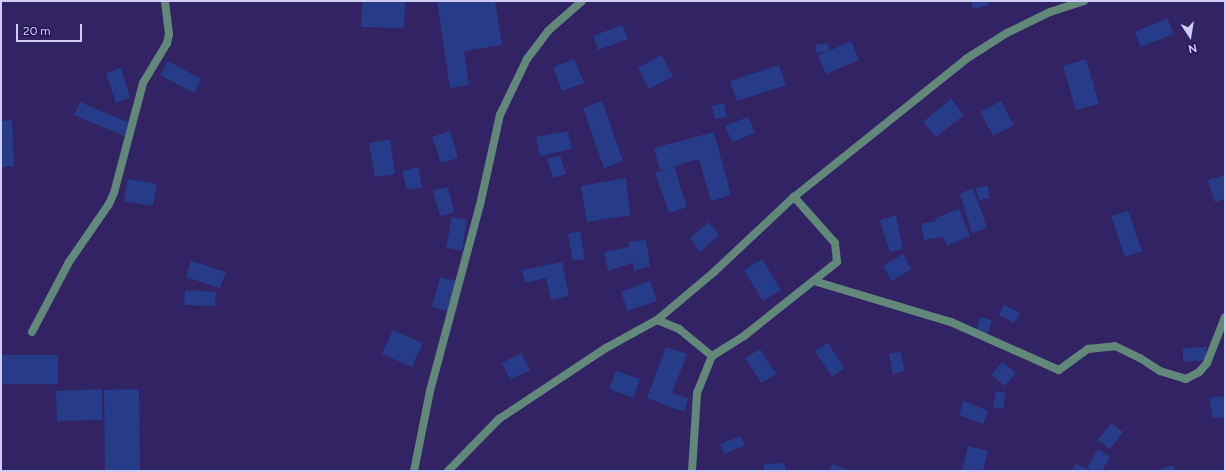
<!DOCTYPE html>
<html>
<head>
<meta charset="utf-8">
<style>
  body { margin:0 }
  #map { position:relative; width:1226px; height:472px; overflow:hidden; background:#312364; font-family:Figtree,sans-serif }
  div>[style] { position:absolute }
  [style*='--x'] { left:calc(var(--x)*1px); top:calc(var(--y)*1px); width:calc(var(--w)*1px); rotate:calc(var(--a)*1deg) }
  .building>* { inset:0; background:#273c88 }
  .service>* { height:8px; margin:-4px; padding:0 4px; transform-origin:4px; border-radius:4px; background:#628879 }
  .minor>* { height:8px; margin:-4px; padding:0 4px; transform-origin:4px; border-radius:4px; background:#628879 }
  span { translate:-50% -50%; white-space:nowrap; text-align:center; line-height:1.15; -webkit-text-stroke:3px #271758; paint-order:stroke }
  .frame { position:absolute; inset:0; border:2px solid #cfcdf5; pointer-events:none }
  .north { position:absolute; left:1170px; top:16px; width:40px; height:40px; -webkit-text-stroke:3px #271758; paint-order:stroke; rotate:168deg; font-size:11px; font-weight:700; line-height:16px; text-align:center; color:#cfcdf5 }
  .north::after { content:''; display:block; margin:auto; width:14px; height:18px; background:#cfcdf5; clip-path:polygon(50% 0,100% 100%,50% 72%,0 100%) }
  .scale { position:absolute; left:16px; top:24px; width:66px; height:18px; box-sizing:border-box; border:2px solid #cfcdf5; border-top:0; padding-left:5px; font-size:12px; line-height:14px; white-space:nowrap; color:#cfcdf5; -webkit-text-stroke:3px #271758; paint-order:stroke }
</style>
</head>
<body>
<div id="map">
  <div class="building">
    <i style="clip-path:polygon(362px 1px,405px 1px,404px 28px,361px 27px)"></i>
    <i style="clip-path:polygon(437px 1px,495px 1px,502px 45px,464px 51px,469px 85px,450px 88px)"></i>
    <i style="clip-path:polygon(971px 1px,988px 1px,989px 5px,973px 9px)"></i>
    <i style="clip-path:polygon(1167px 18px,1174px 34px,1141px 47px,1135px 32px)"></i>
    <i style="clip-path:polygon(622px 25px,628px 39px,598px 50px,593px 36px)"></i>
    <i style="clip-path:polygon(851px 41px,859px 60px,826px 74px,818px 55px,829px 51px,816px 53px,815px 45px,828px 43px,829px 51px)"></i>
    <i style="clip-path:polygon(661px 55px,673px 76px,649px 89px,638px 68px)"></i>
    <i style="clip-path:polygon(574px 59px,584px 83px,562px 91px,553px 67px)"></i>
    <i style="clip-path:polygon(1086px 59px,1099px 104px,1076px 110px,1063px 66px)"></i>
    <i style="clip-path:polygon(168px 61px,201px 79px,194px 93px,160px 75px)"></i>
    <i style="clip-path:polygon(779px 65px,786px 85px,737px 101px,730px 81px)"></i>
    <i style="clip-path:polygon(121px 68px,130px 98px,116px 103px,106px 73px)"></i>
    <i style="clip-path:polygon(951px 99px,964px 115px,936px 137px,923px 122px)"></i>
    <i style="clip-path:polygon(602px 101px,623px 161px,604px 168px,583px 108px)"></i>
    <i style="clip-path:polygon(1001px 101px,1014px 125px,993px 136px,980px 112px)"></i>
    <i style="clip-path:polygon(80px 102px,129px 123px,124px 136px,74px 115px)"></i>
    <i style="clip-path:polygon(724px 103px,727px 117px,715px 119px,712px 106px)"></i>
    <i style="clip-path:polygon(748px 117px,755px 133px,732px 142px,725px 126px)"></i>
    <i style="clip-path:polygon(12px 120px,14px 166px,1px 167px,1px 121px)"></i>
    <i style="clip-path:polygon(450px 131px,458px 158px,441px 163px,432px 137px)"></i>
    <i style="clip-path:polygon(568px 131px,572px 149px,540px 156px,536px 137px)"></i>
    <i style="clip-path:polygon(714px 132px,731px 195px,711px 201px,699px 159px,674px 166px,687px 207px,669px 213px,655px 173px,668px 169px,660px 170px,654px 148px)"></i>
    <i style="clip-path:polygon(390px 140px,395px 174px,375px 177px,369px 143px)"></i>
    <i style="clip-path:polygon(560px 155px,566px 174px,553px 178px,547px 159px)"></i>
    <i style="clip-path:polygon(418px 167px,422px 187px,407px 190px,402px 171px)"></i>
    <i style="clip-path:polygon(1225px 175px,1225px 199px,1215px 202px,1208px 180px)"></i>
    <i style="clip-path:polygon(626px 178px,630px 215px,587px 222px,581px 186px)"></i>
    <i style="clip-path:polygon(128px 179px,157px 184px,153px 206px,124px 201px)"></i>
    <i style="clip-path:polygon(988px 186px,989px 198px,979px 200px,976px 188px)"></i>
    <i style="clip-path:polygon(448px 187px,454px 213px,440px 216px,433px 190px)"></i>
    <i style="clip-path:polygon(973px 188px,987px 228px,972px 233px,960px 194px)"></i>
    <i style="clip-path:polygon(959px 209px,970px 236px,947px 246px,943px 237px,924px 240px,921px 224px,936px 221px,935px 218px)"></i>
    <i style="clip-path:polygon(1128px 211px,1142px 251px,1125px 257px,1111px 216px)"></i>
    <i style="clip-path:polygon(896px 215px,903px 249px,890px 252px,880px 220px)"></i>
    <i style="clip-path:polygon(452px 217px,467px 220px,462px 251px,446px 248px)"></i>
    <i style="clip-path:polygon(709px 222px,719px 235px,700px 252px,690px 238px)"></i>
    <i style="clip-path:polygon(580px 231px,585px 259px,573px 261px,568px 234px)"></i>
    <i style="clip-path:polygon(646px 240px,650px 266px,634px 271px,633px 263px,608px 271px,604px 252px,630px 247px,628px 242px)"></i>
    <i style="clip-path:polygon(903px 254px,911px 269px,892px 281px,883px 266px)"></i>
    <i style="clip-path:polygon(762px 259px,781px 290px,763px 301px,744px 270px)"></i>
    <i style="clip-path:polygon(191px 261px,226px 272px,220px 288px,186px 277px)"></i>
    <i style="clip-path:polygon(562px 262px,569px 296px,551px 300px,546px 278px,525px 283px,522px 270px)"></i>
    <i style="clip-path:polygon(440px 277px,457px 281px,449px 311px,432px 307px)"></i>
    <i style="clip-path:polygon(650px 281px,657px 301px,628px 311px,621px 292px)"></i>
    <i style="clip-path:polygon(185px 290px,216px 292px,215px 306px,184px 305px)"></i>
    <i style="clip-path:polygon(1004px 305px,1020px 313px,1014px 323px,999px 315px)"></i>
    <i style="clip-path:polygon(980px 317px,992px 320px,987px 336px,976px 333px)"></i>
    <i style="clip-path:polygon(393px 330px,423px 343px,412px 367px,382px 354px)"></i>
    <i style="clip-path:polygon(828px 343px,844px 368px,832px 377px,815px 351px)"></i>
    <i style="clip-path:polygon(666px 347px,687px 354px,672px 393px,688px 398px,684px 412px,647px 398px)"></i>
    <i style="clip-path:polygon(1206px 347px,1207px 360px,1183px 362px,1183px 348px)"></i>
    <i style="clip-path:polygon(760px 349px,776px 374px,761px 383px,745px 358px)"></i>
    <i style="clip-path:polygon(900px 352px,905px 371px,893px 374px,889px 354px)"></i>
    <i style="clip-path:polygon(521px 353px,530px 370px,510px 380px,502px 363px)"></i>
    <i style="clip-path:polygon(1px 355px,58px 355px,58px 384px,1px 384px)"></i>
    <i style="clip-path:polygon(1002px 362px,1016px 373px,1005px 386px,991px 375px)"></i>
    <i style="clip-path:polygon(616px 371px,640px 379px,633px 398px,609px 389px)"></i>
    <i style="clip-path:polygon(102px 389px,102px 420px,57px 421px,56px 391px)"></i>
    <i style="clip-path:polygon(139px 389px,140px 471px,105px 471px,104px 390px)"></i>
    <i style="clip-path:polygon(996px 391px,1006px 393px,1003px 409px,993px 407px)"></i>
    <i style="clip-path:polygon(1225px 396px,1225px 417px,1213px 419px,1209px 398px)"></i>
    <i style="clip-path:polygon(964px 401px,988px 411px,983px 424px,959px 415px)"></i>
    <i style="clip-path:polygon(1111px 423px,1123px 432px,1110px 449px,1098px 440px)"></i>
    <i style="clip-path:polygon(740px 436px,745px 445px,724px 454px,720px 444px)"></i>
    <i style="clip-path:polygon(968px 446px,988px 451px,983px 471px,962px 471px)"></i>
    <i style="clip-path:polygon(1098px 449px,1110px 456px,1102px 471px,1092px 471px,1087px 468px)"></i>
    <i style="clip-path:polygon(785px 463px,786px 471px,764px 471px,764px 464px)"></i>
    <i style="clip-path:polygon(832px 464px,850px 471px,830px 471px)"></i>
    <i style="clip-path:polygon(1076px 464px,1091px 471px,1072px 471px)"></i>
    <i style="clip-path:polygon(1174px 465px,1175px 471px,1154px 471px)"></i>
  </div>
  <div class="service">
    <i style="--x:32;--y:332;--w:79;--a:-62.1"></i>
    <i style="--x:69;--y:262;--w:70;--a:-55.4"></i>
    <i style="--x:109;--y:204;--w:12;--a:-66"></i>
    <i style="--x:114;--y:193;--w:114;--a:-75.2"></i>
    <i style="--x:143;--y:83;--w:47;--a:-59"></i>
    <i style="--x:167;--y:43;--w:9;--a:-77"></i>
    <i style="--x:169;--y:34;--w:33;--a:-97"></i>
  </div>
  <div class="minor">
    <i style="--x:814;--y:281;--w:143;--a:16.7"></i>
    <i style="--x:951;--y:322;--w:118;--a:24"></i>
    <i style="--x:1059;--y:370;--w:36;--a:-36"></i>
    <i style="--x:1088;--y:349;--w:27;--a:-6"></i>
    <i style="--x:1115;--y:346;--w:28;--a:26"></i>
    <i style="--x:1140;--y:358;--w:24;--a:33"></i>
    <i style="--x:1160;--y:371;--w:27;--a:17"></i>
    <i style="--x:1186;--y:379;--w:15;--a:-28"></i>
    <i style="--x:1199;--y:372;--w:12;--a:-48"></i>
    <i style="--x:1207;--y:363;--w:49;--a:-68.6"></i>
    <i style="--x:657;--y:320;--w:24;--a:22"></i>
    <i style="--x:679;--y:329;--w:43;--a:39.3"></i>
    <i style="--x:414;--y:471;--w:82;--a:-78.7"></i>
    <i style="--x:430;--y:391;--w:193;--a:-75"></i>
    <i style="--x:480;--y:205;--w:92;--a:-77.5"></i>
    <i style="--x:500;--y:115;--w:62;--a:-64.3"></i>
    <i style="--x:527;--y:59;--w:35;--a:-53"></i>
    <i style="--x:548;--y:31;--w:45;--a:-41.4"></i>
    <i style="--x:448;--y:471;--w:73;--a:-45.6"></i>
    <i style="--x:499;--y:419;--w:128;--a:-33.6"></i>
    <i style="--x:606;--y:348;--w:58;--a:-28.8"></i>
    <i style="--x:657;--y:320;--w:75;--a:-40.1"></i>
    <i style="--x:714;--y:272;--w:110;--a:-43.2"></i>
    <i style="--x:794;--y:197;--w:221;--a:-38.7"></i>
    <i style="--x:966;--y:59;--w:49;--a:-32.4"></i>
    <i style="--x:1007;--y:33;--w:48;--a:-26"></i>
    <i style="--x:1050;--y:12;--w:36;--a:-18"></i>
    <i style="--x:692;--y:471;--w:78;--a:-86.3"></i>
    <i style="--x:697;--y:393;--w:40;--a:-68"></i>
    <i style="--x:712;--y:356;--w:38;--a:-32"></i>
    <i style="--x:744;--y:336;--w:119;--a:-38.5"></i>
    <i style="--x:837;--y:262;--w:19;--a:-96"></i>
    <i style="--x:835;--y:243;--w:62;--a:-131.7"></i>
  </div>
  <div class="frame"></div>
  <div class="north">N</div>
  <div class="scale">20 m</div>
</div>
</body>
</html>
